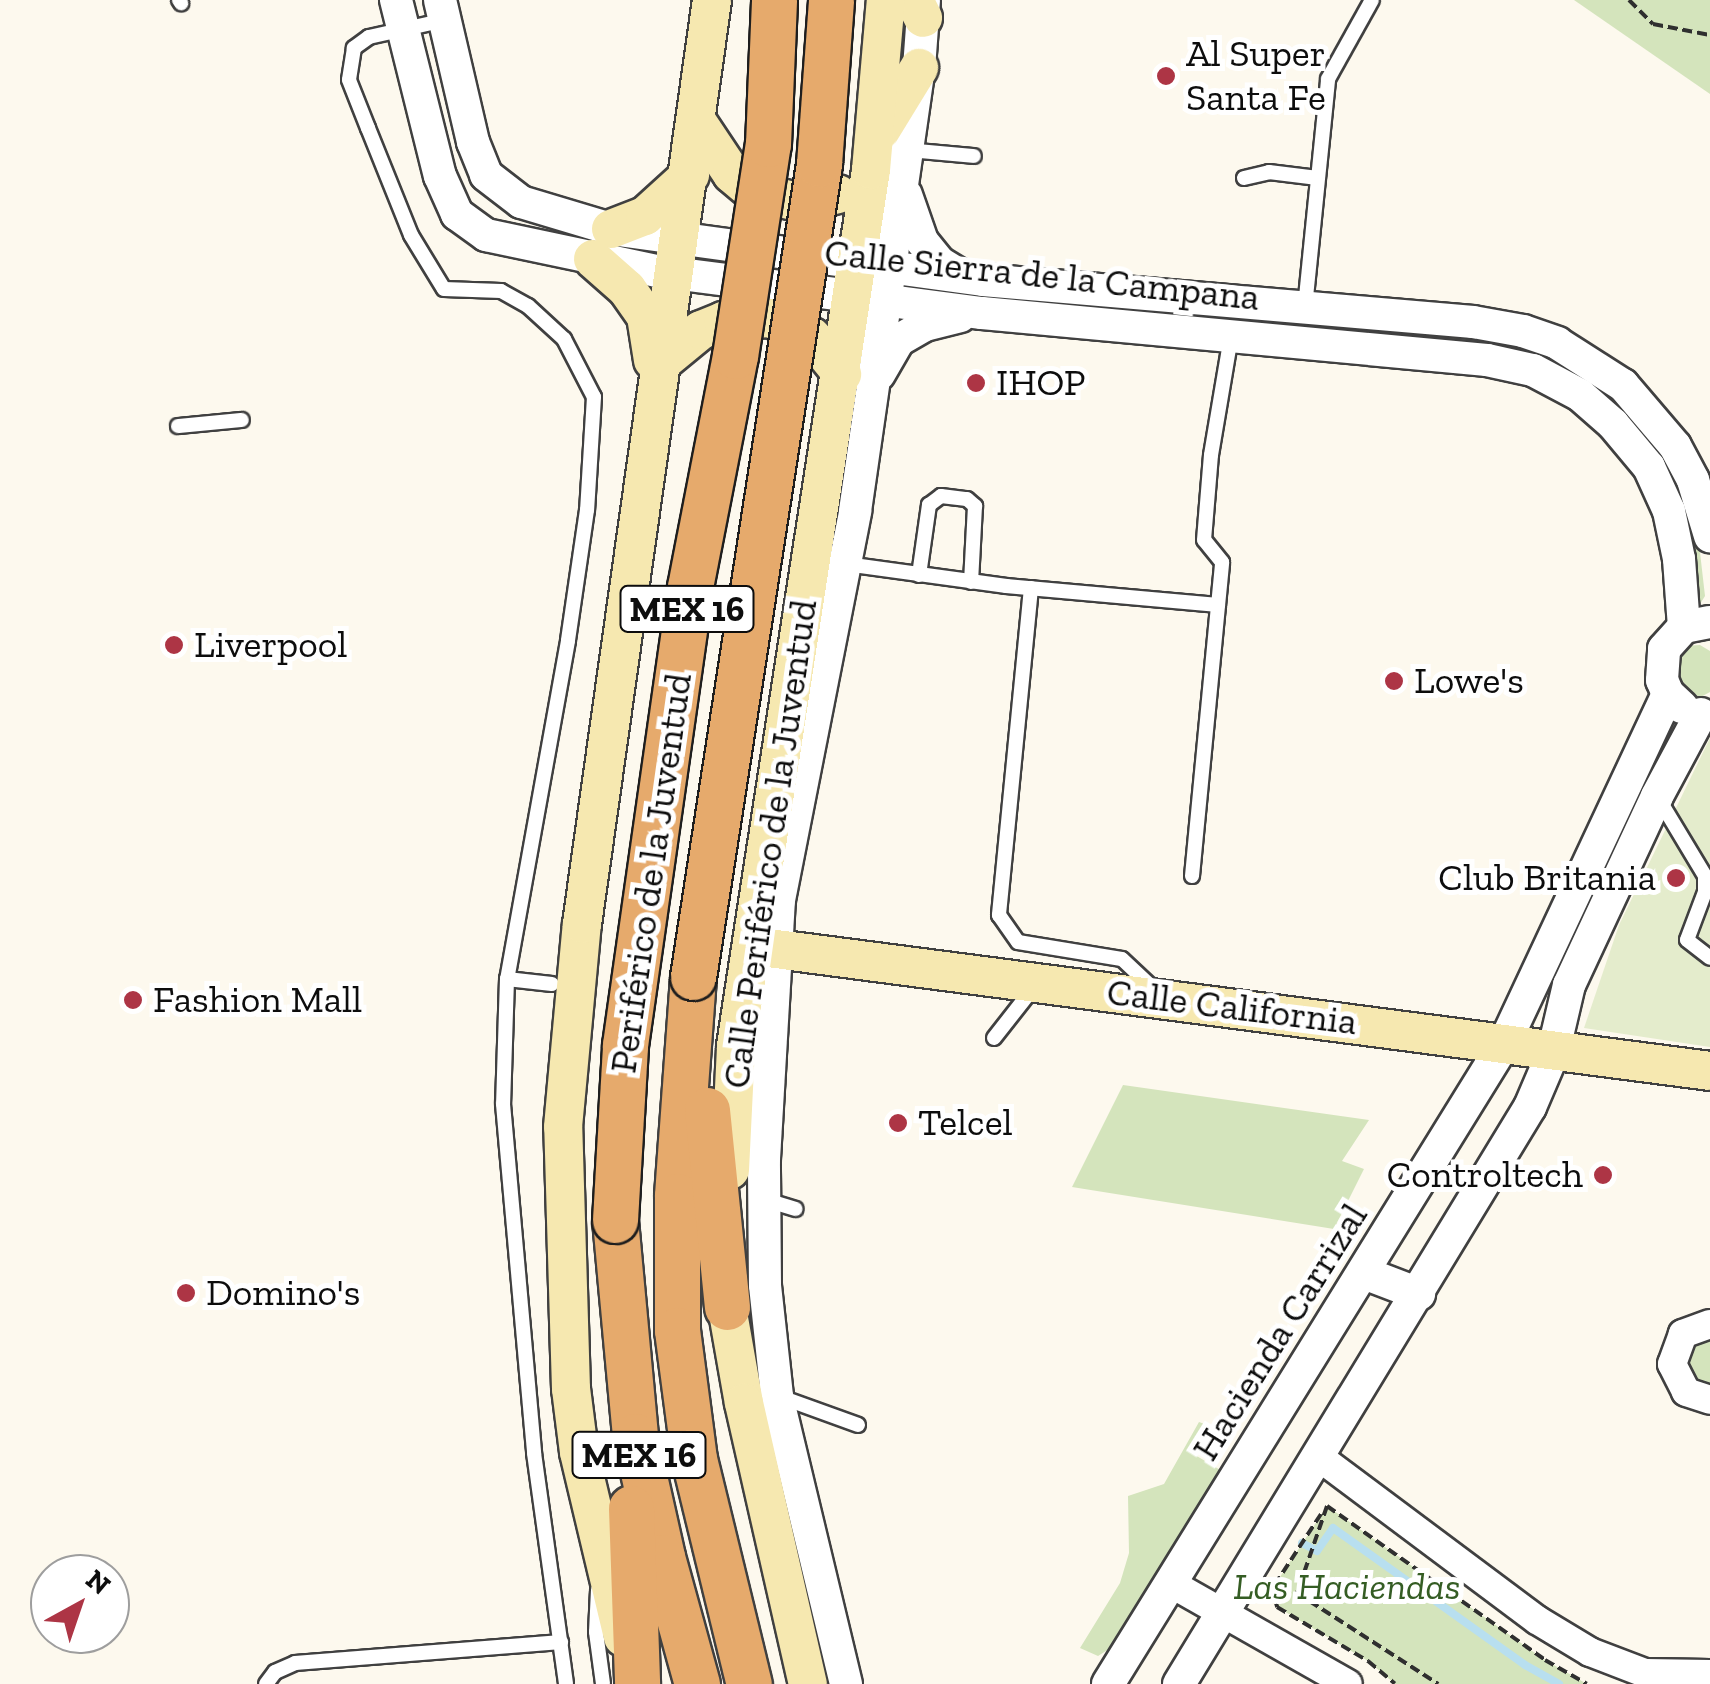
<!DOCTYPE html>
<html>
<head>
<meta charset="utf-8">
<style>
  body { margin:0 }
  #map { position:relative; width:1710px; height:1684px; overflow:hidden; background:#fdf9ee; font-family:"Zilla Slab",serif }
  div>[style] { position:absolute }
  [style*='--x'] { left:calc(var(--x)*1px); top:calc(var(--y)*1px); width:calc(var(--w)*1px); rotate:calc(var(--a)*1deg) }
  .green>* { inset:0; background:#d4e4bc }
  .pitch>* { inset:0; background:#e4eccc }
  .stream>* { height:8px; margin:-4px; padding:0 4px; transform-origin:4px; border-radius:4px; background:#b8dfef }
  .path>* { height:4px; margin-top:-2px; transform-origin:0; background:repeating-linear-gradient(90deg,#2f2f2f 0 10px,transparent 0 15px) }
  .roads { filter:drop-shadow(2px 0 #404040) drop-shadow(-2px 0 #404040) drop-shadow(0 2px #404040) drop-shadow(0 -2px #404040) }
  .service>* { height:14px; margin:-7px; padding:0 7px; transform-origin:7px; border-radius:7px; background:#fff }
  .minor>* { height:28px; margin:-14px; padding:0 14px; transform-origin:14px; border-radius:14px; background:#fff }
  .tertiary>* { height:32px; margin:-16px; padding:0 16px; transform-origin:16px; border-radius:16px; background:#fff }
  .secondary>* { height:38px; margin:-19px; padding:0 19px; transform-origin:19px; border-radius:19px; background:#f6e8b0 }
  .trunk>* { height:45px; margin:-22.5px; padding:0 22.5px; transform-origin:22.5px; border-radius:22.5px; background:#e6aa6c }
  .bridges { filter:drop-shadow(2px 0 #1e1e1e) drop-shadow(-2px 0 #1e1e1e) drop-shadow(0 2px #1e1e1e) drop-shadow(0 -2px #1e1e1e) }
  .trunk-bridge>* { height:45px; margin:-22.5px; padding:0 22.5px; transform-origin:22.5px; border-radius:22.5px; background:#e6aa6c }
  .dots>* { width:28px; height:28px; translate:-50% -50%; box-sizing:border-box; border:5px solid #fff; border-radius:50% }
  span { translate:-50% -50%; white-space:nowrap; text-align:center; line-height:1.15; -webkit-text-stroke:10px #fff; paint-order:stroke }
  .shield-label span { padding:2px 8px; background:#fff; border:2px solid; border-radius:8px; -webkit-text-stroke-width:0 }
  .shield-label { font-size:35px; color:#0d0d0d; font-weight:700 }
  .poi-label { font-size:38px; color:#0d0d0d }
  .left { translate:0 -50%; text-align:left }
  .right { translate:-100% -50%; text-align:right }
  .street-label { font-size:38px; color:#0d0d0d }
  .park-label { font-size:38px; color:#355d24; font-style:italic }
  .north { position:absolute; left:30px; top:1554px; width:100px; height:100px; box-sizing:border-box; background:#fff; border:2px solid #9e9e9e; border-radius:50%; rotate:40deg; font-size:28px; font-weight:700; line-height:40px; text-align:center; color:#0d0d0d }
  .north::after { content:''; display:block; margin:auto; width:35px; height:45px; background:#ad3545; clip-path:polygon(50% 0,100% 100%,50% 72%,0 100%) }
</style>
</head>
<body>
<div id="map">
  <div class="green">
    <i style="clip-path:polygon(1574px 0,1710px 0,1710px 94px)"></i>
    <i style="clip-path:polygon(1427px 326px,1550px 350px,1597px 376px,1668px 455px,1697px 526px,1705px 596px,1700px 604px,1692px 603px,1607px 401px,1428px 340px)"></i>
    <i style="clip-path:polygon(1700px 645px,1710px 651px,1710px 692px,1697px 699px,1681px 696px,1668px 659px,1683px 646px)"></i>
    <i style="clip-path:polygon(1123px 1085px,1369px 1120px,1342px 1161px,1364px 1169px,1334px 1229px,1072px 1187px)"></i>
    <i style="clip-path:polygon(1694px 1332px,1710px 1333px,1710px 1395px,1679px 1380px)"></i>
    <i style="clip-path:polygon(1199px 1422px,1210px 1426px,1195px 1455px,1222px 1471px,1117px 1644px,1098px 1656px,1080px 1648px,1120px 1583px,1129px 1553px,1128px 1496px,1164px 1484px)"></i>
    <i style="clip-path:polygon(1327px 1506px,1545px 1660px,1587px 1684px,1395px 1684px,1368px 1661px,1277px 1607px,1272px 1589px)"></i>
  </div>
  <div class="pitch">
    <i style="clip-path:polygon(1710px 738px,1710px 1047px,1584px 1028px,1619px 925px)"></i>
  </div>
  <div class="stream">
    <i style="--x:1302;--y:1543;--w:17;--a:28"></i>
    <i style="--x:1317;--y:1551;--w:28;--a:-55"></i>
    <i style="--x:1333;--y:1528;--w:236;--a:35.5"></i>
    <i style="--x:1525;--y:1665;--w:39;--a:29"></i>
  </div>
  <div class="path">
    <i style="--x:1629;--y:0;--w:34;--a:45"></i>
    <i style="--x:1653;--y:24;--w:58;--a:10.9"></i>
    <i style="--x:1327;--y:1506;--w:267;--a:35.2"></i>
    <i style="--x:1545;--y:1660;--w:48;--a:29.7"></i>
    <i style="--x:1327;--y:1506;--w:92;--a:109"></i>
    <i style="--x:1297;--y:1593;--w:168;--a:32.8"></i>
    <i style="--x:1321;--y:1514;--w:90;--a:123.2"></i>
    <i style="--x:1272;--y:1589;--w:19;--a:74"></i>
    <i style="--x:1277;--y:1607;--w:106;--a:30.7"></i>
    <i style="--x:1368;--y:1661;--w:35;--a:40"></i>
  </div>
  <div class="roads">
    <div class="service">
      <i style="--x:179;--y:0;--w:4;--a:56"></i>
      <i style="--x:445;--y:20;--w:78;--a:167.4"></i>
      <i style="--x:369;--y:37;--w:19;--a:144"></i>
      <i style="--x:354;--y:48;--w:32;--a:99"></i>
      <i style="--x:349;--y:80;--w:52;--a:68.4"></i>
      <i style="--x:368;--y:128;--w:115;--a:68.1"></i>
      <i style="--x:411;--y:235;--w:63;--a:58.6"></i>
      <i style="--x:444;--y:289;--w:57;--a:2"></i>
      <i style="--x:501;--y:291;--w:31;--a:29"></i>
      <i style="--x:528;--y:306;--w:49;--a:42.5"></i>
      <i style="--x:564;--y:339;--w:65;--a:62.7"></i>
      <i style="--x:594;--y:397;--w:113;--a:93.5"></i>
      <i style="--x:587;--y:510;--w:132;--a:98.3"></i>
      <i style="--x:568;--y:641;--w:343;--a:100.2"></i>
      <i style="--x:507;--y:979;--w:125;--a:91.8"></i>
      <i style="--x:503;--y:1104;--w:350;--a:84.9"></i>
      <i style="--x:534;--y:1453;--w:233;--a:82.1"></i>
      <i style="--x:908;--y:150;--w:66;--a:5.2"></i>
      <i style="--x:1244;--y:178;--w:26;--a:-13"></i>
      <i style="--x:1269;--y:172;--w:49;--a:7"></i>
      <i style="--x:1305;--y:307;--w:229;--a:-84.2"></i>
      <i style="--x:1328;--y:79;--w:90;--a:-60.9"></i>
      <i style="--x:178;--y:426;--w:64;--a:-5.4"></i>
      <i style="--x:846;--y:564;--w:162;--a:7.8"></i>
      <i style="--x:1006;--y:586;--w:213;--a:5.1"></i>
      <i style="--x:919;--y:575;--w:71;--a:-81.9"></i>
      <i style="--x:929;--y:505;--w:15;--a:-37"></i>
      <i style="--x:941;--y:496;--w:26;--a:7"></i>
      <i style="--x:967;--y:499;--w:11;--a:41"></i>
      <i style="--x:975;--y:506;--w:76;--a:93"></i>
      <i style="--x:1031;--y:588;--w:329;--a:95.6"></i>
      <i style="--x:999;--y:915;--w:33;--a:55"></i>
      <i style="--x:1018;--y:942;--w:105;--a:9.3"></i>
      <i style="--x:1122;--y:959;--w:45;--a:43.2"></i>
      <i style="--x:1657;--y:796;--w:93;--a:59"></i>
      <i style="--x:1705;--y:876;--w:16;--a:90"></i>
      <i style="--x:1705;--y:892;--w:51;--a:110.6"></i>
      <i style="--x:1687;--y:940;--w:29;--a:38"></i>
      <i style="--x:1192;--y:876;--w:315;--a:-84.5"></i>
      <i style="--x:1222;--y:562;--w:28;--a:-129"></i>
      <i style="--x:1204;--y:540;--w:85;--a:-85.3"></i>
      <i style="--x:1211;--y:455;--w:120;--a:-80.4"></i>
      <i style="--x:507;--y:979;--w:45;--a:6.3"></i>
      <i style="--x:994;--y:1038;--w:65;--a:-51.9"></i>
      <i style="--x:763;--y:1199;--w:34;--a:17"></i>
      <i style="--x:778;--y:1396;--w:85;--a:19.9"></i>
      <i style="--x:598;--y:1590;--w:42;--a:92.7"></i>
      <i style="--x:596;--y:1632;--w:52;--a:82.3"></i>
      <i style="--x:266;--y:1684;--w:15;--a:-53"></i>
      <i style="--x:275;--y:1672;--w:22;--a:-24"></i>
      <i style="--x:295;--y:1663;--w:267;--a:-4.5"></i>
    </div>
    <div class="minor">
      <i style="--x:1710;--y:1324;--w:29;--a:160"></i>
      <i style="--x:1683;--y:1334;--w:32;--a:110"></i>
      <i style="--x:1672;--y:1364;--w:31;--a:63"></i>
      <i style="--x:1686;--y:1392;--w:25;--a:18"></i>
      <i style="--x:1319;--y:1457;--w:272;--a:36.8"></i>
      <i style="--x:1537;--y:1620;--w:62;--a:31.1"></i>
      <i style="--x:1590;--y:1652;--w:59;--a:20.9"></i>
      <i style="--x:1645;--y:1673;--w:65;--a:0.9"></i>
      <i style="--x:1172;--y:1584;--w:202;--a:29.6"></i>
    </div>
    <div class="tertiary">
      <i style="--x:396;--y:0;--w:181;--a:76"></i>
      <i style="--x:440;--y:176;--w:42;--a:65.9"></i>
      <i style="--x:457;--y:214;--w:36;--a:36"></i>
      <i style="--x:486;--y:235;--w:175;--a:11.9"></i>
      <i style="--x:657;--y:271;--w:197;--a:7.3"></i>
      <i style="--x:852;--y:296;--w:131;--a:7.5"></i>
      <i style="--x:982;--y:313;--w:507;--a:5.32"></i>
      <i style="--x:1487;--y:360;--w:47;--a:12.3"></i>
      <i style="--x:1533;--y:370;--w:53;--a:28"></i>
      <i style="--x:1580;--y:395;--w:44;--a:41.3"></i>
      <i style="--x:1613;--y:424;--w:56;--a:50.1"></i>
      <i style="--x:1649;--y:467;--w:48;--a:65.6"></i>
      <i style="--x:1669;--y:511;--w:49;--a:78.2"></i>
      <i style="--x:1679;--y:559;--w:68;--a:85.8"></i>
      <i style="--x:440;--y:0;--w:146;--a:76.9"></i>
      <i style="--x:473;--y:142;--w:35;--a:68"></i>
      <i style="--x:486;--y:175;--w:44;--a:37.6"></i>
      <i style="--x:521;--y:202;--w:94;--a:16.7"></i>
      <i style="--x:611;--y:229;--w:375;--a:7.8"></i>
      <i style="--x:983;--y:280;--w:492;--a:4.9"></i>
      <i style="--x:1473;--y:322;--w:51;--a:10.2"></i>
      <i style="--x:1523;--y:331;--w:36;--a:19"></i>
      <i style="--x:1557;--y:343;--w:78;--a:32.5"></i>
      <i style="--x:1623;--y:385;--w:80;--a:49.6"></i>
      <i style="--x:1675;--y:446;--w:38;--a:62"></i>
      <i style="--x:1693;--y:480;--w:59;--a:73.1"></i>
      <i style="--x:906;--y:195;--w:49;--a:70.8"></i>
      <i style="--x:922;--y:241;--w:28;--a:51"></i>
      <i style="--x:940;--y:263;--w:23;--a:31"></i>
      <i style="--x:879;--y:374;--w:39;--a:-60"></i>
      <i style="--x:899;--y:340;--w:30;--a:-30"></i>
      <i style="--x:925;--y:325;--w:36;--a:-14"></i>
      <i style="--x:1682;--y:707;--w:19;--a:-137"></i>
      <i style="--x:1668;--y:694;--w:15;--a:-113"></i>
      <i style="--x:1662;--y:680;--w:31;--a:-86"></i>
      <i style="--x:1664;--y:649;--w:30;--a:-48"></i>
      <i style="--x:1684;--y:627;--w:26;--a:-11"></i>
      <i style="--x:1364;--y:1273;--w:59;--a:20.9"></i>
      <i style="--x:846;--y:1684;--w:296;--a:-103.5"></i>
      <i style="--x:777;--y:1396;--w:112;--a:-96.2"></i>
      <i style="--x:765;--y:1285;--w:126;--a:-90.5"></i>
      <i style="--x:764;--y:1159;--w:259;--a:-86.7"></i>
      <i style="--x:779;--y:900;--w:396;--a:-78.9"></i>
      <i style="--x:855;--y:511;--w:448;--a:-81.8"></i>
      <i style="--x:919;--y:68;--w:68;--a:-85.8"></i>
      <i style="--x:1108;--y:1684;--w:755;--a:-58.27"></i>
      <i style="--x:1505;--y:1042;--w:384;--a:-64.9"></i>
      <i style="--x:1179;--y:1684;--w:675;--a:-58.69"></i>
      <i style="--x:1530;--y:1107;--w:59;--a:-66.9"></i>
      <i style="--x:1553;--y:1053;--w:70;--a:-76.8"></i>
      <i style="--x:1569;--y:985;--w:208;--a:-65"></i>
      <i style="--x:1657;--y:796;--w:93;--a:-61.8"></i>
    </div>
    <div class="secondary">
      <i style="--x:914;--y:0;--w:20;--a:63"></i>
      <i style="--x:698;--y:123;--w:61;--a:56.3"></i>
      <i style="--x:732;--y:174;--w:26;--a:40"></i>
      <i style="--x:752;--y:191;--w:51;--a:13.5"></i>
      <i style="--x:802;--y:203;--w:37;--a:-14"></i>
      <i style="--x:881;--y:130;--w:73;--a:-58.5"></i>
      <i style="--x:611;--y:229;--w:36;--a:-21"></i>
      <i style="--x:645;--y:216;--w:61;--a:-42.3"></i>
      <i style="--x:593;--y:259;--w:45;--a:41.4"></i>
      <i style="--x:627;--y:289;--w:33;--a:55"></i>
      <i style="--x:646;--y:316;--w:45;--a:81"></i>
      <i style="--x:662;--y:362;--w:50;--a:-39.4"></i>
      <i style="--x:701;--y:330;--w:24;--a:-22"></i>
      <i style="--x:723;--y:321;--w:47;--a:-3.7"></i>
      <i style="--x:770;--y:318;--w:46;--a:24.3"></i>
      <i style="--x:812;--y:337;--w:48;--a:51"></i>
      <i style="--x:753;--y:946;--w:965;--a:7.44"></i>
      <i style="--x:730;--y:1170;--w:124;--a:-87.2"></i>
      <i style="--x:736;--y:1046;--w:886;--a:-81.24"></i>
      <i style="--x:871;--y:170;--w:171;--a:-85"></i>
      <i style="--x:728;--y:1280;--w:27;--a:92"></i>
      <i style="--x:727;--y:1307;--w:97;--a:80"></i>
      <i style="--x:744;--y:1403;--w:288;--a:77.2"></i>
      <i style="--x:623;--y:1637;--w:190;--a:-103.4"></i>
      <i style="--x:579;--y:1452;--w:64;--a:-97.2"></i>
      <i style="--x:571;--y:1389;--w:262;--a:-91.7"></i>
      <i style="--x:563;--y:1127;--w:204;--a:-84.7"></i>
      <i style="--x:582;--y:924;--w:933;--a:-81.99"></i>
    </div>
    <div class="trunk">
      <i style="--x:693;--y:977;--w:220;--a:94.2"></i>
      <i style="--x:677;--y:1196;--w:134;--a:90"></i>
      <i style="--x:677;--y:1330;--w:130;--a:82.5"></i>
      <i style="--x:694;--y:1459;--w:232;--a:76.3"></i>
      <i style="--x:707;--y:1110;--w:198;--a:84.2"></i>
      <i style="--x:615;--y:1220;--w:217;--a:84.7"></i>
      <i style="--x:635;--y:1436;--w:124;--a:77.4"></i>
      <i style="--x:662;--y:1557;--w:132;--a:74.6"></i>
      <i style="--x:631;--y:1508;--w:176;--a:88"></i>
    </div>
  </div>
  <div class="bridges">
    <div class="trunk-bridge">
      <i style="--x:693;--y:977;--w:823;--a:-81.19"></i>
      <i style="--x:819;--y:164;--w:164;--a:-85.8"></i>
      <i style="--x:615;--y:1220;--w:175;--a:-86.7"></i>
      <i style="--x:625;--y:1045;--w:463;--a:-81.9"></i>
      <i style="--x:690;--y:587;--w:235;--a:-79"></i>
      <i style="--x:735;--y:356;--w:215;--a:-81.2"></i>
      <i style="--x:768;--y:144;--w:144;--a:-87.6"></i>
    </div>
  </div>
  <div class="dots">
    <i style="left:1166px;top:76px;background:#ad3545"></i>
    <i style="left:976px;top:383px;background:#ad3545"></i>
    <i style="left:174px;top:645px;background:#ad3545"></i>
    <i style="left:1394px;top:681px;background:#ad3545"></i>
    <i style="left:1676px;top:878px;background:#ad3545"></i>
    <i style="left:133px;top:1000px;background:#ad3545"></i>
    <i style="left:898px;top:1123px;background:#ad3545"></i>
    <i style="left:1603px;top:1175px;background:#ad3545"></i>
    <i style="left:186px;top:1293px;background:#ad3545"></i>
  </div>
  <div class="shield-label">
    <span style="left:687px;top:609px">MEX 16</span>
    <span style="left:639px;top:1455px">MEX 16</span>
  </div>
  <div class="poi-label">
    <span class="left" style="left:1186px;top:76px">Al Super<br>Santa Fe</span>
    <span class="left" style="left:996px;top:383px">IHOP</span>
    <span class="left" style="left:194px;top:645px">Liverpool</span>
    <span class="left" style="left:1414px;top:681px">Lowe's</span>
    <span class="right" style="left:1656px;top:878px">Club Britania</span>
    <span class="left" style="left:153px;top:1000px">Fashion Mall</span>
    <span class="left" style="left:918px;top:1123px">Telcel</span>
    <span class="right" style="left:1583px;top:1175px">Controltech</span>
    <span class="left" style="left:206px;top:1293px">Domino's</span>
  </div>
  <div class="street-label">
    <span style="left:1042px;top:275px;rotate:6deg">Calle Sierra de la Campana</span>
    <span style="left:770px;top:844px;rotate:-82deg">Calle Periférico de la Juventud</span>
    <span style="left:651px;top:873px;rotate:-82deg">Periférico de la Juventud</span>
    <span style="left:1232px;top:1007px;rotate:7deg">Calle California</span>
    <span style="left:1280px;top:1332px;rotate:-58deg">Hacienda Carrizal</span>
  </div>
  <div class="park-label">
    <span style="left:1347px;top:1587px">Las Haciendas</span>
  </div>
  <div class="north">N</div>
</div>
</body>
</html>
